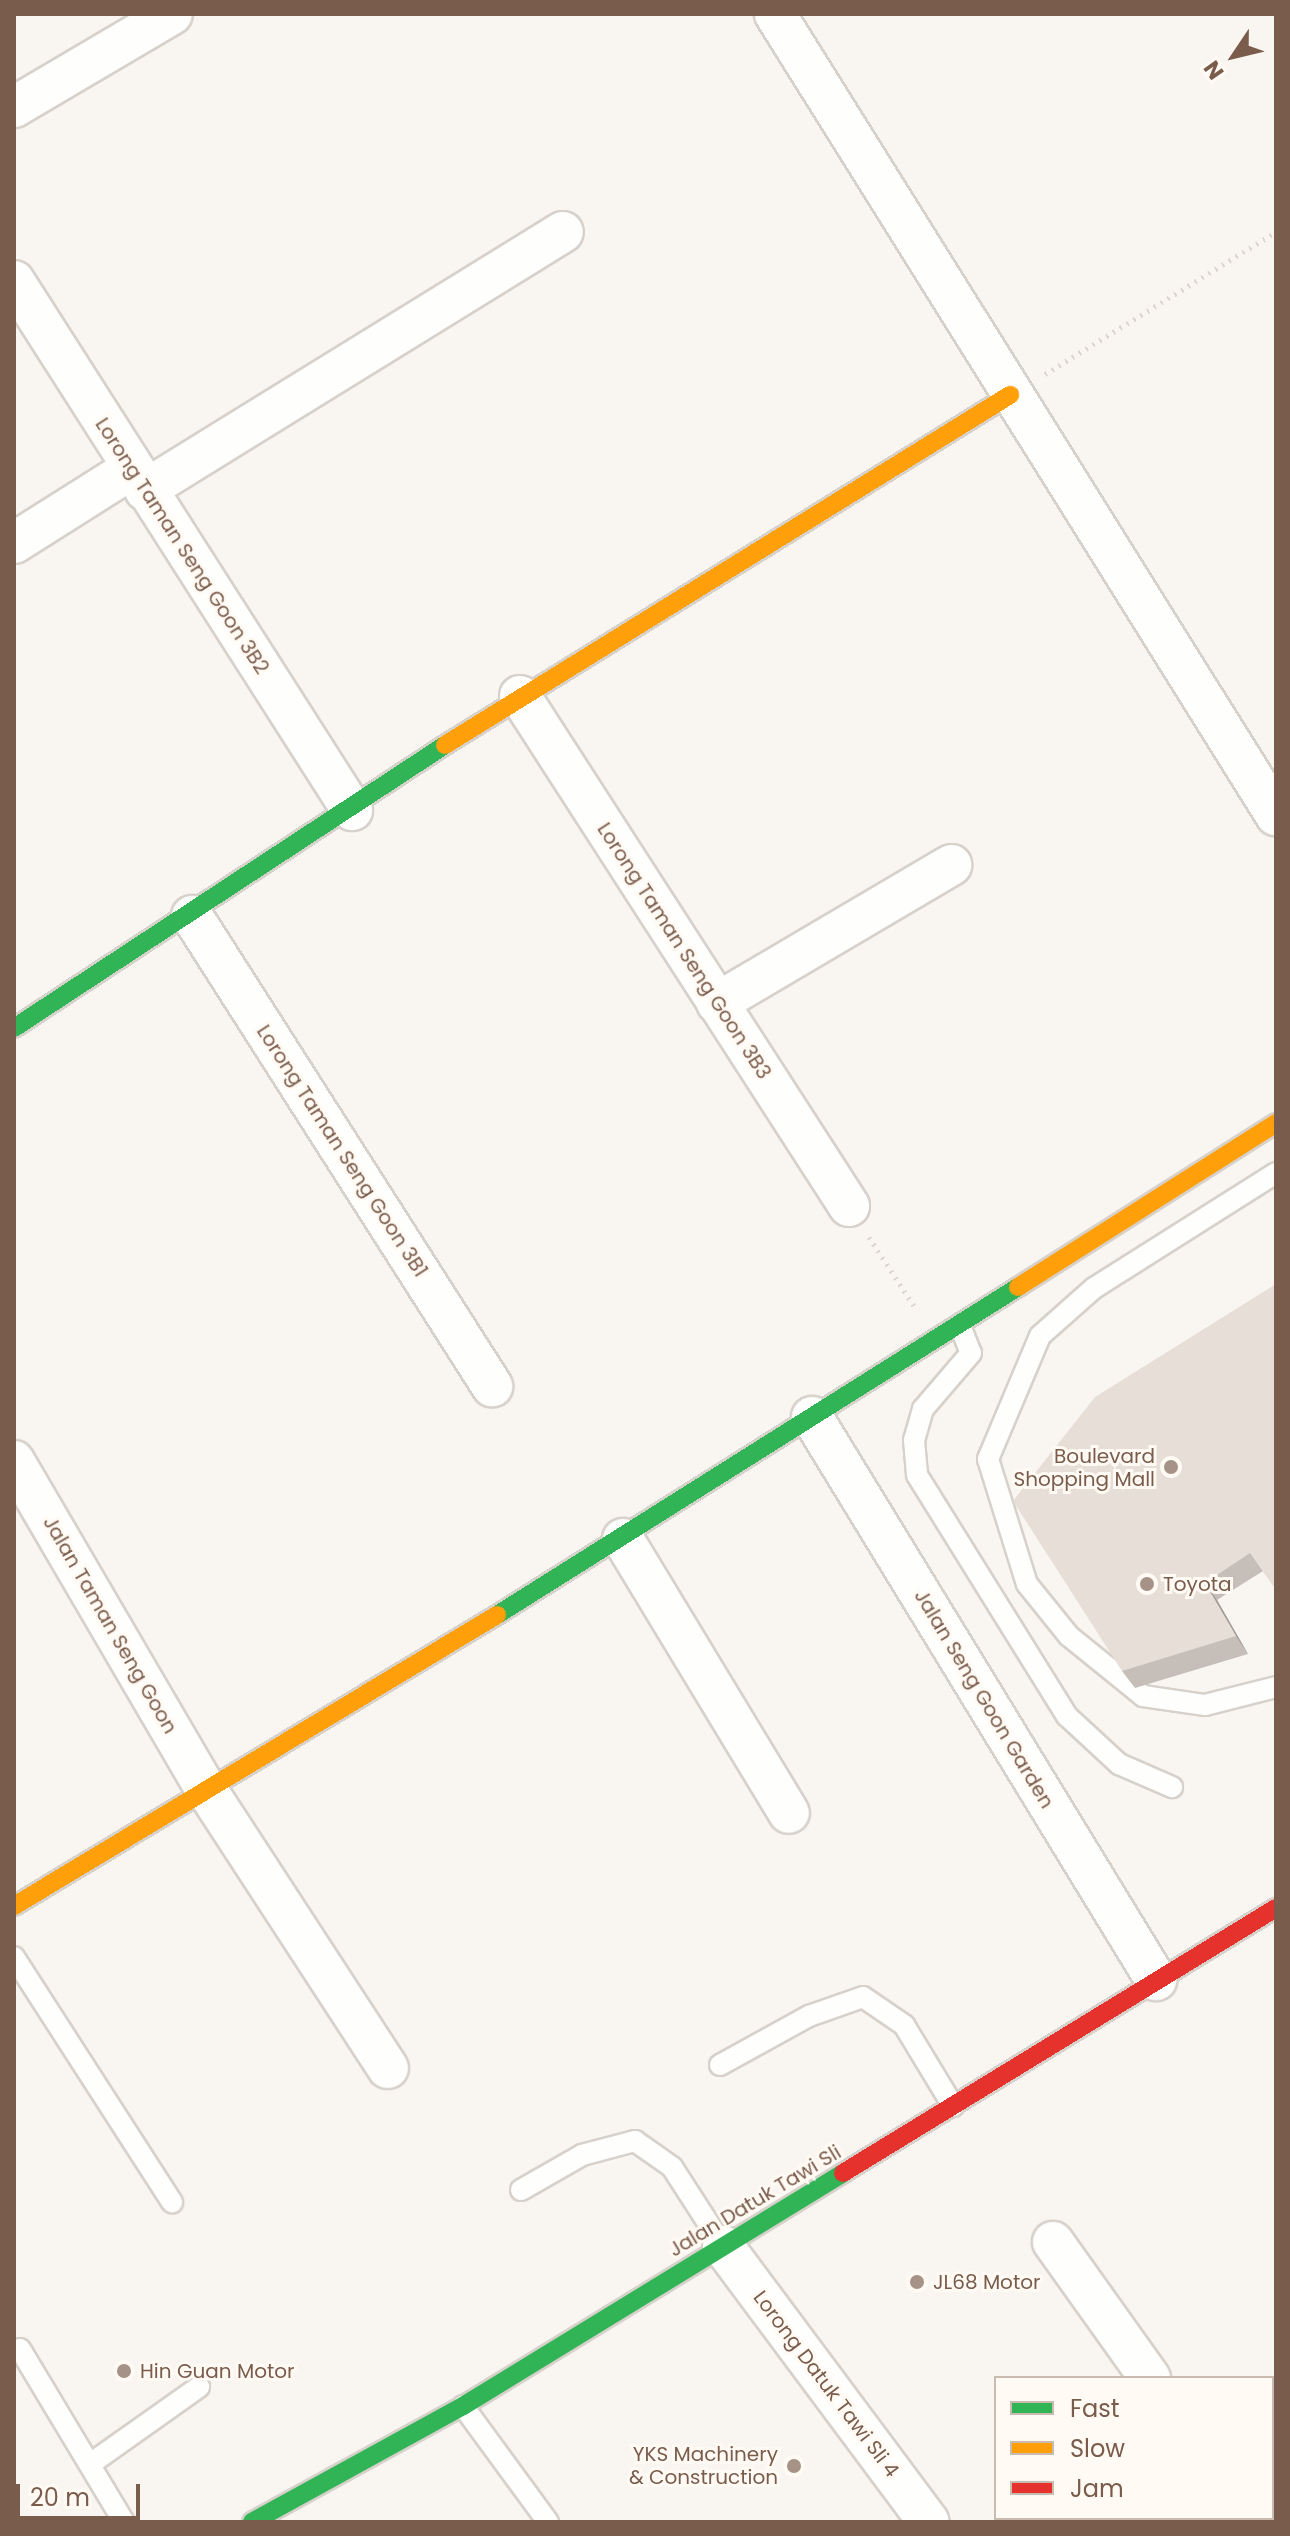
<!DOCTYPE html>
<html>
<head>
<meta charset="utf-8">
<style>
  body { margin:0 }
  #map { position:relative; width:1290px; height:2536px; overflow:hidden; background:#f9f5f0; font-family:Poppins,sans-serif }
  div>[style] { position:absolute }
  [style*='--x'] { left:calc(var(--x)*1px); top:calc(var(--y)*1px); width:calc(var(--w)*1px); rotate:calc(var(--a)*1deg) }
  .path>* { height:5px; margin-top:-2.5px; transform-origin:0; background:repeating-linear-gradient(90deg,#dcd5d0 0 2px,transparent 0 8px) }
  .roads { filter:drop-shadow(2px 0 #d7d1cb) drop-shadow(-2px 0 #d7d1cb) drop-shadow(0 2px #d7d1cb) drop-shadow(0 -2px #d7d1cb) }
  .lane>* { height:20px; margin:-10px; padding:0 10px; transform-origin:10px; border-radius:10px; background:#fefefd }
  .street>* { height:40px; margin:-20px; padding:0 20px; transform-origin:20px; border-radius:20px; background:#fefefd }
  .fast>* { height:18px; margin:-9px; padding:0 9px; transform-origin:9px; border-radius:9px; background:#30b455 }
  .slow>* { height:18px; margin:-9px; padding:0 9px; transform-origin:9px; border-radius:9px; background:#ff9f0a }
  .jam>* { height:18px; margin:-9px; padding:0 9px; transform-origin:9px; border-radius:9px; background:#e5322d }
  .wall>* { inset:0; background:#c6bfb9 }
  .shaded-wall>* { inset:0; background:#a19b96 }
  .building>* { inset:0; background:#e6ded7 }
  .dots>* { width:22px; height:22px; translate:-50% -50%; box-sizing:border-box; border:4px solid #fffaf3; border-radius:50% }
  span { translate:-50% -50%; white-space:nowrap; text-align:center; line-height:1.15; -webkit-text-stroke:6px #fffaf3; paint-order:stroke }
  .street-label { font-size:20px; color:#7a5c4d }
  .poi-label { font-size:20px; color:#7a5c4d }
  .right { translate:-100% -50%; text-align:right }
  .left { translate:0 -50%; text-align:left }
  .frame { position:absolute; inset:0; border:16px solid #7a5c4d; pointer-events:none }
  .legend { position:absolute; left:994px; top:2376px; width:280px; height:144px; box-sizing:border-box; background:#fffaf3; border:2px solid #cabbb1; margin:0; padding:10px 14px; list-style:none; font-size:24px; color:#7a5c4d }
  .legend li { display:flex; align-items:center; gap:16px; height:40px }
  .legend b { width:40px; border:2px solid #cabbb1 }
  .north { position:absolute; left:1194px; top:16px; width:80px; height:80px; -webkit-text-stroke:6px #fffaf3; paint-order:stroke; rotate:235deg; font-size:22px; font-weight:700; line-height:32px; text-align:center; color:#7a5c4d }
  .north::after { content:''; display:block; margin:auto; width:28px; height:36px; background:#7a5c4d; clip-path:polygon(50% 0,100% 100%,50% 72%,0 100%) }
  .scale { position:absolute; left:16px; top:2484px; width:124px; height:36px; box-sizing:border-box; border:4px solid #7a5c4d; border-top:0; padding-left:10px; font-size:24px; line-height:28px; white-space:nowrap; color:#7a5c4d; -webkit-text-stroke:6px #fffaf3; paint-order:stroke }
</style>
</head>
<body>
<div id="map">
  <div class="path">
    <i style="--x:1045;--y:374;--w:271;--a:-31.6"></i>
    <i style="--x:869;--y:1237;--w:82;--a:56.9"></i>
  </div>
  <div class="roads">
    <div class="lane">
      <i style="--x:1276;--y:1173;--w:215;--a:147.7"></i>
      <i style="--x:1094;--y:1288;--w:72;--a:138.4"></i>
      <i style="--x:1040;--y:1336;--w:134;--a:112.9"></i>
      <i style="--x:988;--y:1459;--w:131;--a:72.7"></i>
      <i style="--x:1027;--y:1584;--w:67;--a:51.1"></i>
      <i style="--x:1069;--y:1636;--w:95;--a:39"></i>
      <i style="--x:1143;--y:1696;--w:63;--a:8.3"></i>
      <i style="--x:1205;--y:1705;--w:73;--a:-14.2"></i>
      <i style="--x:960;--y:1326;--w:29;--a:68"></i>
      <i style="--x:971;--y:1353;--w:74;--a:130.6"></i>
      <i style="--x:923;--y:1409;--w:32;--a:106"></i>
      <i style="--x:914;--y:1440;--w:35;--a:85"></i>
      <i style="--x:917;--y:1475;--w:284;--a:58.1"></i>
      <i style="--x:1067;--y:1716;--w:71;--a:42.7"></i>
      <i style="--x:1119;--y:1764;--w:58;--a:23.5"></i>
      <i style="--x:14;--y:1957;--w:292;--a:57.2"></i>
      <i style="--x:720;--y:2065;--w:102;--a:-28.8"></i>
      <i style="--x:809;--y:2016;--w:57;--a:-19.4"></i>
      <i style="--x:863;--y:1997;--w:50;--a:34.3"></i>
      <i style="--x:904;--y:2025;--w:95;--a:58.8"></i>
      <i style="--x:521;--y:2190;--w:70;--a:-29.8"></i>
      <i style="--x:582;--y:2155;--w:55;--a:-14.8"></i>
      <i style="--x:635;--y:2141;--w:45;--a:35.1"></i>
      <i style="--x:672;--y:2167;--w:94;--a:57.2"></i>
      <i style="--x:20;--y:2349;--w:202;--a:59"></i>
      <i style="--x:463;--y:2406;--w:144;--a:53.8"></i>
      <i style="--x:93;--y:2462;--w:130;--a:-35.3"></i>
    </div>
    <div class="street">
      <i style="--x:775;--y:14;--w:945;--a:57.98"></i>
      <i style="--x:14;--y:107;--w:183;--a:-30.5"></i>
      <i style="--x:14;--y:281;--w:628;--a:57.42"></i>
      <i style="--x:145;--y:490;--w:491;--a:-31.7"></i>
      <i style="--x:14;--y:543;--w:138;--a:-32.3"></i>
      <i style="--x:520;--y:696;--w:607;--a:57.17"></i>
      <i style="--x:192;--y:916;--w:558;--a:57.45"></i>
      <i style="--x:717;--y:1003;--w:272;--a:-30.5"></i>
      <i style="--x:812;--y:1417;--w:660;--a:58.57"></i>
      <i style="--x:14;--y:1461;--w:380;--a:59.7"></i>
      <i style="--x:206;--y:1789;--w:333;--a:56.9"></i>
      <i style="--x:623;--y:1539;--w:320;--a:58.8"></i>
      <i style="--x:1053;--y:2242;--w:167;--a:54.5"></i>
      <i style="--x:723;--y:2246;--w:344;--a:53.3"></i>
      <i style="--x:1251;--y:2518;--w:4;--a:63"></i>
    </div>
    <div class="fast">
      <i style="--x:14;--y:1028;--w:516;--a:-33.29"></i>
      <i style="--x:497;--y:1615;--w:616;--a:-32.19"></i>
      <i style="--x:252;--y:2522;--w:241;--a:-28.8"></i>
      <i style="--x:463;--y:2406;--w:446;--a:-31.5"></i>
    </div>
    <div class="slow">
      <i style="--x:445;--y:745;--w:665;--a:-31.78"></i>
      <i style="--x:1018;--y:1287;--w:306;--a:-32.4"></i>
      <i style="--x:14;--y:1906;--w:564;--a:-31.07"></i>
    </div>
    <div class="jam">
      <i style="--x:843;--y:2173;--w:508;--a:-31.47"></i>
    </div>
  </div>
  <div class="wall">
    <i style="clip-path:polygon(1276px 1284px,1263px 1571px,1217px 1600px,1248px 1654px,1135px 1688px,1122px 1671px)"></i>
  </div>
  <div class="shaded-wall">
    <i style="clip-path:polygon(1205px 1583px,1217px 1600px,1248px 1654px,1236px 1636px)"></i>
  </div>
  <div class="building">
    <i style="clip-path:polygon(1276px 1284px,1276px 1590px,1250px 1553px,1205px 1583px,1236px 1636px,1122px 1671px,1013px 1501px,1095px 1397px)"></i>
  </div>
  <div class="dots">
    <i style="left:1171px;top:1467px;background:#a69286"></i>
    <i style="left:1147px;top:1584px;background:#a69286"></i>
    <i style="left:917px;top:2282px;background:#a69286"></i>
    <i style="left:124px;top:2371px;background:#a69286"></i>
    <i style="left:794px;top:2466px;background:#a69286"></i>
  </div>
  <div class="street-label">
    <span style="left:182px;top:546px;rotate:57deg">Lorong Taman Seng Goon 3B2</span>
    <span style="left:684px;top:951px;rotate:57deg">Lorong Taman Seng Goon 3B3</span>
    <span style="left:342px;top:1151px;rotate:57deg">Lorong Taman Seng Goon 3B1</span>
    <span style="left:110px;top:1625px;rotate:60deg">Jalan Taman Seng Goon</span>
    <span style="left:984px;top:1699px;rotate:59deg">Jalan Seng Goon Garden</span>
    <span style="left:755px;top:2201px;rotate:-31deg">Jalan Datuk Tawi Sli</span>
    <span style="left:826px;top:2384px;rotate:53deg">Lorong Datuk Tawi Sli 4</span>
  </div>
  <div class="poi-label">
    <span class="right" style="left:1155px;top:1468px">Boulevard<br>Shopping Mall</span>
    <span class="left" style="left:1163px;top:1584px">Toyota</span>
    <span class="left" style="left:933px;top:2282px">JL68 Motor</span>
    <span class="left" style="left:140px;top:2371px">Hin Guan Motor</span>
    <span class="right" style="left:778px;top:2466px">YKS Machinery<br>&amp; Construction</span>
  </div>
  <div class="frame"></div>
  <ul class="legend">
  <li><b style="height:10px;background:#30b455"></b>Fast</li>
  <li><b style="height:10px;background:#ff9f0a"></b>Slow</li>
  <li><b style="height:10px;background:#e5322d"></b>Jam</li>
  </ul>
  <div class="north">N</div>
  <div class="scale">20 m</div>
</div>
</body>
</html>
